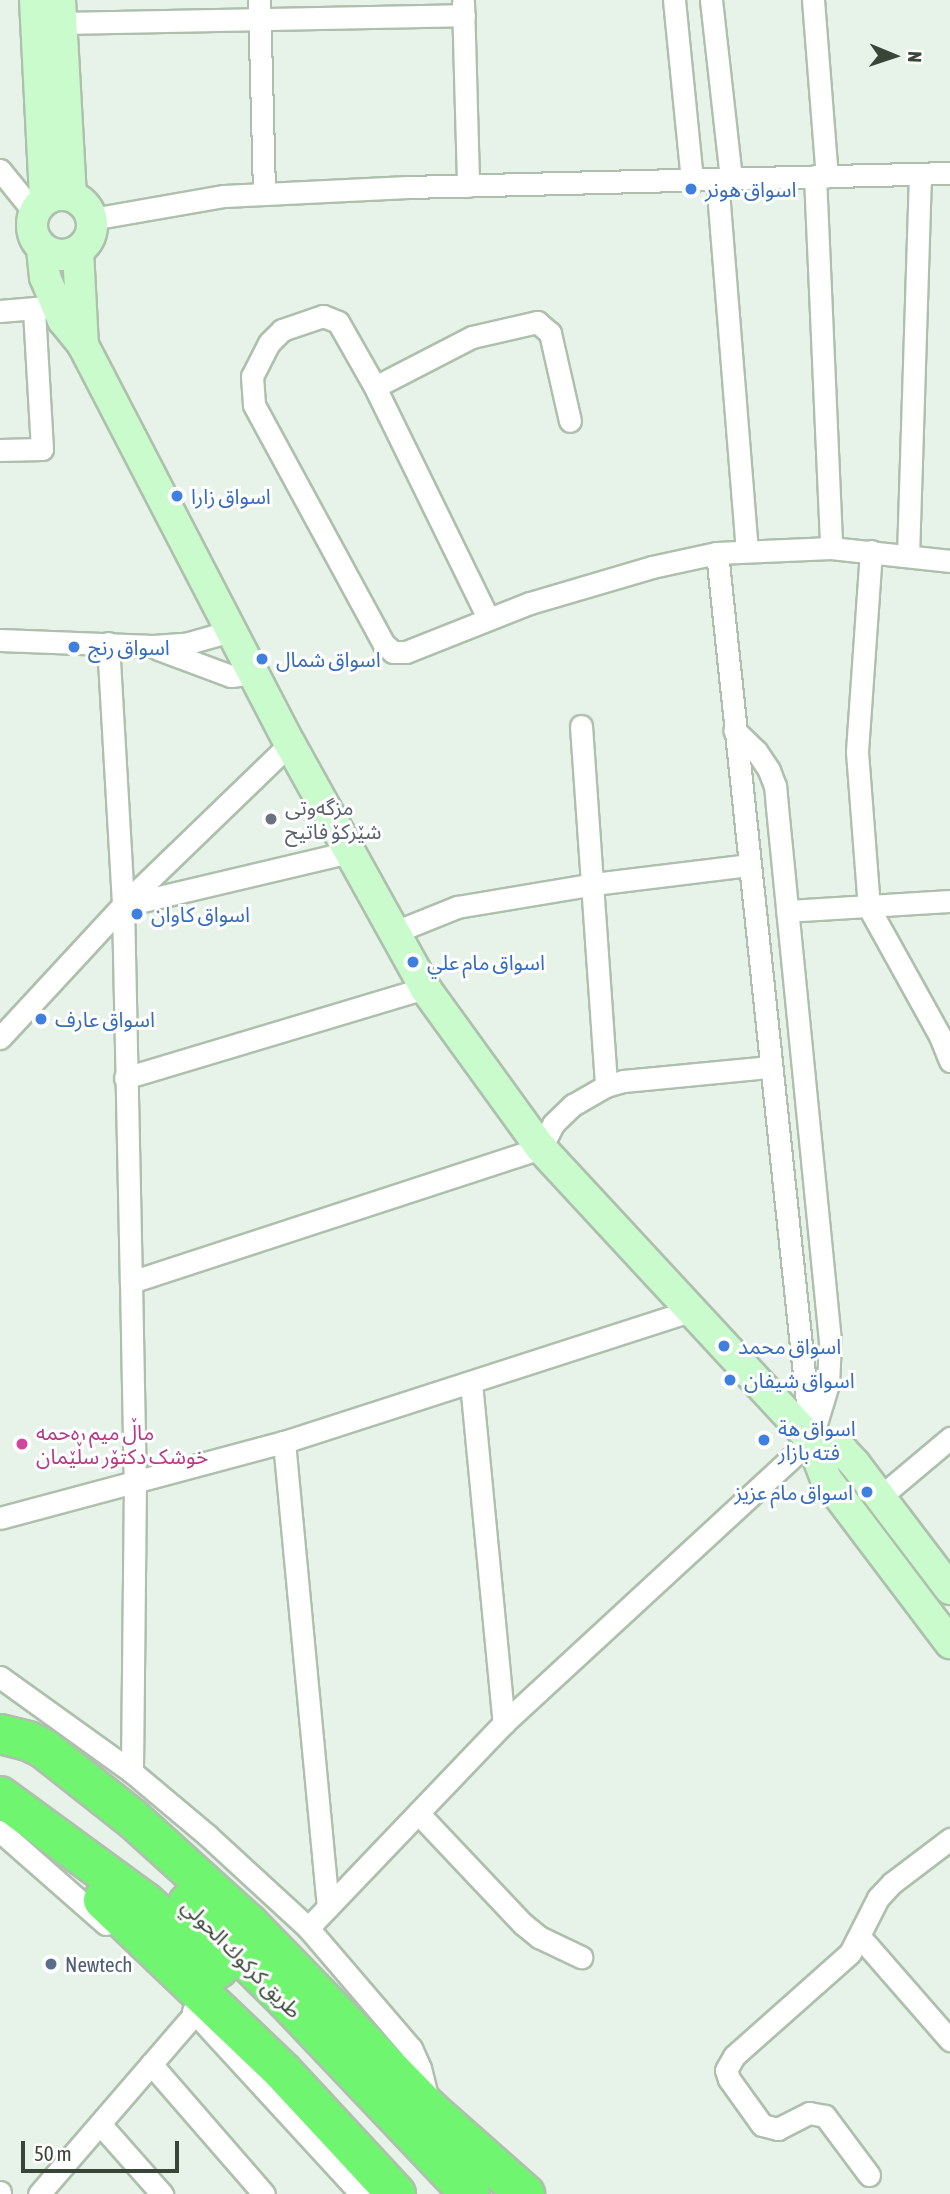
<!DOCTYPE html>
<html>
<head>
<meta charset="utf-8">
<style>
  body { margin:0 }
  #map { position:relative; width:950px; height:2194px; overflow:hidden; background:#e7f3e8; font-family:"Asap Condensed","Noto Sans Arabic",sans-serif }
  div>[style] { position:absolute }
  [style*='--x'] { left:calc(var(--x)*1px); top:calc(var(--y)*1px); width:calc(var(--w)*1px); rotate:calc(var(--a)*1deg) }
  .roads { filter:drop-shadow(2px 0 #aec0ad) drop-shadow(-2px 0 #aec0ad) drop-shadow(0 2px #aec0ad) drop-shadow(0 -2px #aec0ad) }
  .street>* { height:21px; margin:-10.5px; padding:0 10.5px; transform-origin:10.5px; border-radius:10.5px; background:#fff }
  .secondary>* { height:30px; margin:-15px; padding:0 15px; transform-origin:15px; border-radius:15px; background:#c9fbcd }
  .secondary>.ring { margin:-15px; padding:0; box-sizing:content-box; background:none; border:30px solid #c9fbcd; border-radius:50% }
  .highway>* { height:38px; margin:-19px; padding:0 19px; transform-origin:19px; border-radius:19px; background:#70f570 }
  .dots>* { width:19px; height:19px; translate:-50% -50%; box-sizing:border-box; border:4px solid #fff; border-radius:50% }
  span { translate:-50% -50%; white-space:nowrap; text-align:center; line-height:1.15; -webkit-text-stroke:6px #fff; paint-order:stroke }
  .shop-label { font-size:21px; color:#366cbe }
  .left { translate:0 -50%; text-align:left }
  .right { translate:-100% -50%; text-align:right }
  .worship-label { font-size:21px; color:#5b616d }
  .hotel-label { font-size:21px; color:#b23c85 }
  .street-label { font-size:21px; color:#384537 }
  .service-label { font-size:21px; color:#4e5e75 }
  .north { position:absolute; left:859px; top:21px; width:70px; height:70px; -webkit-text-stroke:5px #fff; paint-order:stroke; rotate:92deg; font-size:19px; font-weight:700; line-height:28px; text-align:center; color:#384537 }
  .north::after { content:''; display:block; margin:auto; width:24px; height:32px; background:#384537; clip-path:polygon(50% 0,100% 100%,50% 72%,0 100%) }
  .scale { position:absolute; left:21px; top:2141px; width:158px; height:32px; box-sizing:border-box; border:4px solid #384537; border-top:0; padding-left:9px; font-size:21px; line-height:24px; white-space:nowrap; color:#384537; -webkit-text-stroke:5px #fff; paint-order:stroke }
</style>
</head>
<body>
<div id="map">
  <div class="roads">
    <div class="street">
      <i style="--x:259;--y:0;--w:194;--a:88.5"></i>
      <i style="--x:674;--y:0;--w:181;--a:84.3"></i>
      <i style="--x:711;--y:0;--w:180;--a:83.6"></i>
      <i style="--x:813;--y:0;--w:177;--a:85.5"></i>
      <i style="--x:463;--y:2;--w:184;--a:88.4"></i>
      <i style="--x:60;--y:23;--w:404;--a:-1.1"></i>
      <i style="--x:0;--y:170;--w:54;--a:51"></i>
      <i style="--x:815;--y:176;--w:372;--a:87.5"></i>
      <i style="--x:717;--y:179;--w:372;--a:85.4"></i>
      <i style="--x:92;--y:219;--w:134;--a:-9.9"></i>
      <i style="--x:224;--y:196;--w:184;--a:-2.8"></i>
      <i style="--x:408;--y:187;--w:542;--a:-1.48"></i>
      <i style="--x:0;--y:311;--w:47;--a:-4.9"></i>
      <i style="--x:375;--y:387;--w:109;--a:-27.3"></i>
      <i style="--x:472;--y:337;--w:67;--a:-13"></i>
      <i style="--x:537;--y:322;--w:17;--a:40"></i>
      <i style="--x:550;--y:333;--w:90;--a:77.2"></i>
      <i style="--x:0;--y:450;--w:42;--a:-1.4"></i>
      <i style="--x:42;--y:449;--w:140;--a:-93.3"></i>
      <i style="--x:871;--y:551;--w:201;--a:94"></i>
      <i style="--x:857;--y:752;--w:156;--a:85.6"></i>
      <i style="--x:869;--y:908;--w:146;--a:61"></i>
      <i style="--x:940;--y:1036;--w:27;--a:68"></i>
      <i style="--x:717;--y:553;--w:883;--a:83.95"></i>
      <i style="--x:908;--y:556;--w:382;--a:-88.2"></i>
      <i style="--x:488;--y:618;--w:257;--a:-116.1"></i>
      <i style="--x:375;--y:387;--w:75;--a:-119.6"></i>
      <i style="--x:338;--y:322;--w:16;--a:-158"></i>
      <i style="--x:323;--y:316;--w:43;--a:161.1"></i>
      <i style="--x:282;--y:330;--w:18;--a:135"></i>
      <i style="--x:269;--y:343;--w:37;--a:117"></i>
      <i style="--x:252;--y:376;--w:29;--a:86"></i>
      <i style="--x:254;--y:405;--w:272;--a:61.5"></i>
      <i style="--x:384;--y:644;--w:12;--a:42"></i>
      <i style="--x:393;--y:652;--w:13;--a:0"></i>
      <i style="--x:406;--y:652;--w:133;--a:-21.6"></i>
      <i style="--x:530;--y:603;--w:127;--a:-16.4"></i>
      <i style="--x:652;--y:567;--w:66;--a:-12.2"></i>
      <i style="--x:717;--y:553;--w:114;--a:-2.5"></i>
      <i style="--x:831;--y:548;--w:120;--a:6.2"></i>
      <i style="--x:0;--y:640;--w:153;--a:2.2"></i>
      <i style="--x:153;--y:646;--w:32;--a:-4"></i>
      <i style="--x:185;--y:644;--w:48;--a:-15.8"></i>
      <i style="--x:108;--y:643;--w:262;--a:86.7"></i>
      <i style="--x:123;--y:905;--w:377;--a:88.8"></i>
      <i style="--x:131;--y:1282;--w:200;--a:88.9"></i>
      <i style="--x:135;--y:1482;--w:290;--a:90.6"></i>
      <i style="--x:158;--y:649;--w:78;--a:20.3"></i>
      <i style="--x:231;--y:676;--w:23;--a:-7"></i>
      <i style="--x:581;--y:726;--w:361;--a:86"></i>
      <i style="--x:125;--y:905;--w:231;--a:-13.3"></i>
      <i style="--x:787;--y:911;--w:163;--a:-3.5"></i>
      <i style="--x:395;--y:932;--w:67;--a:-22"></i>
      <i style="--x:457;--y:907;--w:139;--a:-9.5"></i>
      <i style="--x:594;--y:884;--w:155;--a:-7"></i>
      <i style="--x:0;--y:1038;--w:181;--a:-47.2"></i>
      <i style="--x:123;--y:905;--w:232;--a:-44"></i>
      <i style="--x:125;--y:1078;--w:313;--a:-16.7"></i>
      <i style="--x:131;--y:1282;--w:431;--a:-18.1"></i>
      <i style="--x:541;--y:1148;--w:27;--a:-63"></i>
      <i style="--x:553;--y:1124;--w:28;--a:-44"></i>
      <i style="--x:573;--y:1105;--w:38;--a:-30"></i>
      <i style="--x:606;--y:1086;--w:19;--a:-16"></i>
      <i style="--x:624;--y:1081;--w:147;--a:-5.5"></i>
      <i style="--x:471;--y:1383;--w:342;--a:84.5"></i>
      <i style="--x:284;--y:1442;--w:467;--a:84.6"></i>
      <i style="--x:880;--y:1497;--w:92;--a:-40.1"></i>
      <i style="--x:0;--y:1518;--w:294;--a:-15"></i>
      <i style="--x:284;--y:1442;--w:429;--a:-17.9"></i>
      <i style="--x:0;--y:1677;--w:163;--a:35.7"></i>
      <i style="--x:132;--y:1772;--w:98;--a:40"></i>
      <i style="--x:207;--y:1835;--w:137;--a:42.6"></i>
      <i style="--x:308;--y:1928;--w:158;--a:49.4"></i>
      <i style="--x:411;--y:2048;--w:22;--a:66"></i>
      <i style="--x:420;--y:2068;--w:33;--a:76"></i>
      <i style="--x:418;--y:1813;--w:153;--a:46.6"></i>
      <i style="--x:523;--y:1924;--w:21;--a:39"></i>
      <i style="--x:539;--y:1937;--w:47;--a:25.5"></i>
      <i style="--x:0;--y:1831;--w:141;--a:41.3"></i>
      <i style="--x:308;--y:1928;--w:284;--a:-46.3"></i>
      <i style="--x:504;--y:1723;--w:418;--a:-42.7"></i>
      <i style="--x:811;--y:1440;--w:59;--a:-73.1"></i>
      <i style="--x:828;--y:1384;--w:43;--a:-87.3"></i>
      <i style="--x:830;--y:1341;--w:537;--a:-95.67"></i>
      <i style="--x:777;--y:807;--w:21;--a:-95"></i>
      <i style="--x:775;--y:786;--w:17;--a:-111"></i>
      <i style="--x:769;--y:770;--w:23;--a:-124"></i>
      <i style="--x:756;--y:751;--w:30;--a:-136"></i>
      <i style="--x:860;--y:1937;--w:137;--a:48.9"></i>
      <i style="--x:193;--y:2011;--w:248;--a:47.4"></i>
      <i style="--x:151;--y:2064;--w:172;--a:49"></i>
      <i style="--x:100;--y:2124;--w:94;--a:48.5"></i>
      <i style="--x:869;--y:2175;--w:74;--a:-126.7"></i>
      <i style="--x:825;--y:2116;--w:16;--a:-169"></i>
      <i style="--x:809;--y:2113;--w:35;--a:153"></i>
      <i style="--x:778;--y:2129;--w:16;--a:-166"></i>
      <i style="--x:762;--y:2125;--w:57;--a:-125.7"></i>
      <i style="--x:729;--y:2079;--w:9;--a:-108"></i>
      <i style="--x:726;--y:2070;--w:16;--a:-60"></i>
      <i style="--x:734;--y:2056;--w:155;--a:-41.6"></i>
      <i style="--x:850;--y:1953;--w:62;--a:-63"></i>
      <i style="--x:878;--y:1898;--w:21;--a:-47"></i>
      <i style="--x:892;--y:1883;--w:73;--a:-37.2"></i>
      <i style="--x:0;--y:2192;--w:2;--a:90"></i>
      <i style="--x:39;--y:2194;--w:239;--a:-49.2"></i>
    </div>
    <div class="secondary">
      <i style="--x:35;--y:0;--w:199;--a:87.1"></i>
      <i style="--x:60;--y:0;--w:196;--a:86.8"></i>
      <i class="ring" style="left:32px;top:195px;width:30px;height:30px"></i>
      <i style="--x:42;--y:249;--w:28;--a:84"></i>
      <i style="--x:45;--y:277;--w:47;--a:67.3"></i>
      <i style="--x:63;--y:320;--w:32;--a:51"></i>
      <i style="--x:83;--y:345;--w:449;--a:62.6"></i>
      <i style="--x:290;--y:744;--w:279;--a:61"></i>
      <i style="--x:425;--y:988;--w:198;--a:54.1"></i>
      <i style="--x:541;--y:1148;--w:398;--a:47.2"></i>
      <i style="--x:811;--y:1440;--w:42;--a:69"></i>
      <i style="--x:826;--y:1479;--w:206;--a:52.9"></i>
      <i style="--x:78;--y:251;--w:94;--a:87"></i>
      <i style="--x:811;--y:1440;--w:33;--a:18"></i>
      <i style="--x:842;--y:1450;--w:19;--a:47"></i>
      <i style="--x:855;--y:1464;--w:157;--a:52.8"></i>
    </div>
    <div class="highway">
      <i style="--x:0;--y:1734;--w:29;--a:14"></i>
      <i style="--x:28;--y:1741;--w:17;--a:25"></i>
      <i style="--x:43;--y:1748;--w:115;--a:38.3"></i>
      <i style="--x:133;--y:1819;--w:156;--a:42.2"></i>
      <i style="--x:249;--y:1924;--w:260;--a:45.8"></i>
      <i style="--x:430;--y:2110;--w:127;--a:41.5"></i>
      <i style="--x:0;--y:1796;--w:180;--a:36.2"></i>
      <i style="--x:145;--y:1902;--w:99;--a:42.5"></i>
      <i style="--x:103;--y:1900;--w:248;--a:43.7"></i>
      <i style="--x:282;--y:2071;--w:168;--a:47.2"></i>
      <i style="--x:188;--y:1903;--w:138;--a:44.7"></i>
      <i style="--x:286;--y:2000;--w:267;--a:46.5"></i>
    </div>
  </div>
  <div class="dots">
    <i style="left:691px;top:189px;background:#3f7fe0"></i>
    <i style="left:177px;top:496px;background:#3f7fe0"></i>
    <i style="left:74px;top:647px;background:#3f7fe0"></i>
    <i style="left:262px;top:659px;background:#3f7fe0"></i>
    <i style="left:271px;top:819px;background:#6b7280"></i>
    <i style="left:137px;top:914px;background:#3f7fe0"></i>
    <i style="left:413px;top:962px;background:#3f7fe0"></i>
    <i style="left:41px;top:1019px;background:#3f7fe0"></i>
    <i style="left:724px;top:1346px;background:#3f7fe0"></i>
    <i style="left:730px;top:1380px;background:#3f7fe0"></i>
    <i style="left:764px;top:1440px;background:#3f7fe0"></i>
    <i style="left:22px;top:1444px;background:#d1479c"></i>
    <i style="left:867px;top:1492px;background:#3f7fe0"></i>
    <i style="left:51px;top:1964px;background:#5c6f8a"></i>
  </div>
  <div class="shop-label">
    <span class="left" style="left:705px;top:189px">اسواق هونر</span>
    <span class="left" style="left:191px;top:496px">اسواق زارا</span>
    <span class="left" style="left:88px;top:647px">اسواق رنج</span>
    <span class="left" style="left:276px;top:659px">اسواق شمال</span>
    <span class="left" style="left:151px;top:914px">اسواق كاوان</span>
    <span class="left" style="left:427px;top:962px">اسواق مام علي</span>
    <span class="left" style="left:55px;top:1019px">اسواق عارف</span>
    <span class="left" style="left:738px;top:1346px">اسواق محمد</span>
    <span class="left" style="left:744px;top:1380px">اسواق شيفان</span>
    <span class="left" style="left:778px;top:1440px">اسواق هة<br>فته بازار</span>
    <span class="right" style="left:853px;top:1492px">اسواق مام عزيز</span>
  </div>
  <div class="worship-label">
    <span class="left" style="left:285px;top:819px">مزگەوتی<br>شێرکۆ فاتیح</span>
  </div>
  <div class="hotel-label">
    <span class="left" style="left:36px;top:1444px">ماڵ میم رەحمە<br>خوشک دکتۆر سڵێمان</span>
  </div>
  <div class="street-label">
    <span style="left:242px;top:1958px;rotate:45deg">طريق كركوك الحولي</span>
  </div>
  <div class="service-label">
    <span class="left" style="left:65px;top:1964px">Newtech</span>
  </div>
  <div class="north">N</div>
  <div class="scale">50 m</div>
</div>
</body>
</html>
